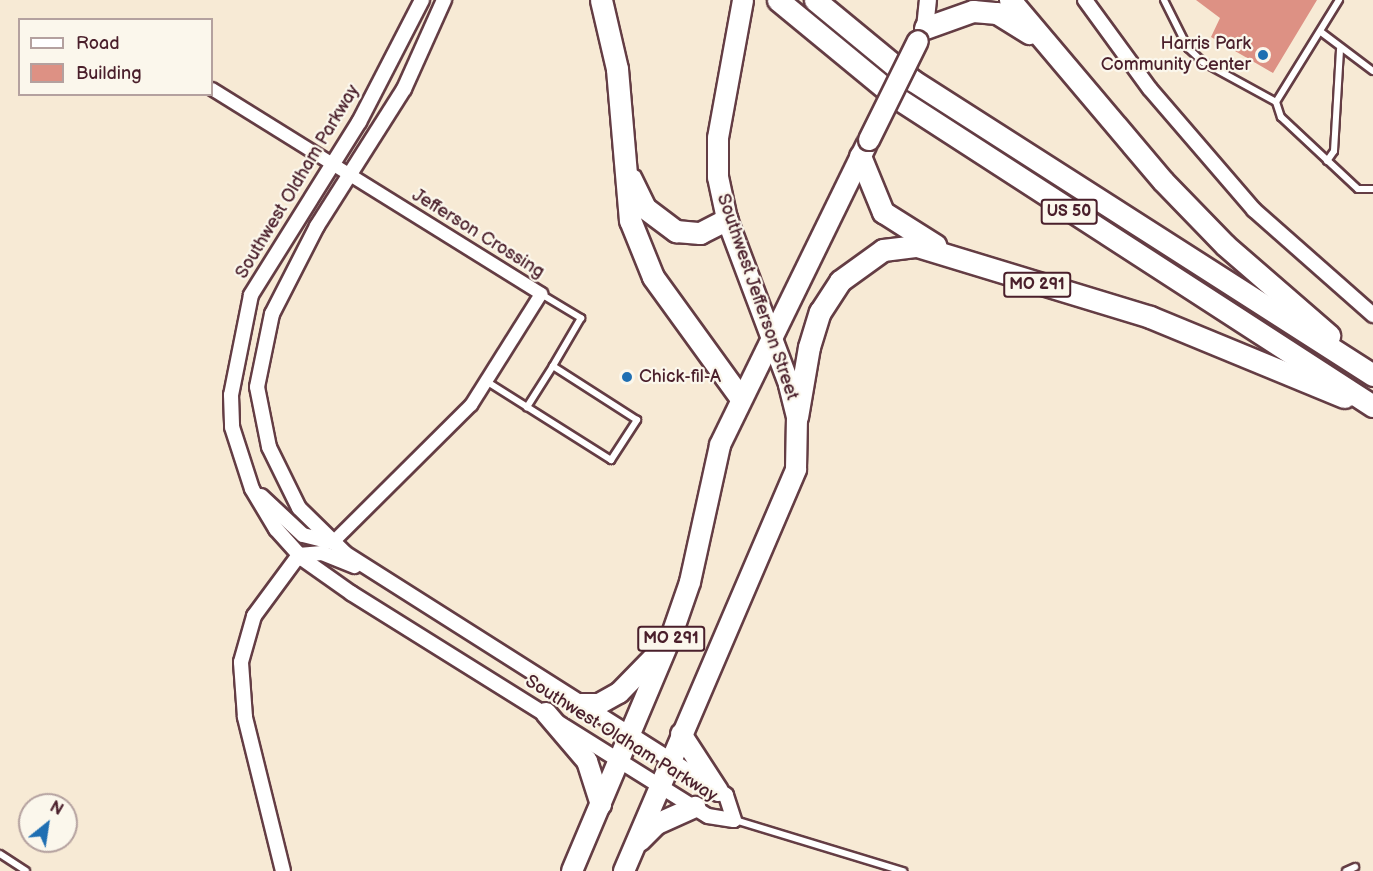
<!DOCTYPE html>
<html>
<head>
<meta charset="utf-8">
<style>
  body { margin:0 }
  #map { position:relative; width:1373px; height:871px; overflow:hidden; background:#f7ead5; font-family:"Balsamiq Sans",sans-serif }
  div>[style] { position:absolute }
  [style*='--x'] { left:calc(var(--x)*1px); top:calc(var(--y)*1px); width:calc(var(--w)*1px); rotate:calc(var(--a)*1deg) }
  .building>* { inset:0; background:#dd9184 }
  .roads { filter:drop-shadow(2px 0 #643d44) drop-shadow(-2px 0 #643d44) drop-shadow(0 2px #643d44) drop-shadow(0 -2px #643d44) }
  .service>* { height:6px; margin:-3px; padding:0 3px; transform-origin:3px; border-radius:3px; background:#fff }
  .minor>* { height:12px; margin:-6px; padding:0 6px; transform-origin:6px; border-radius:6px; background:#fff }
  .tertiary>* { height:14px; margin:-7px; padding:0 7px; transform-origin:7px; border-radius:7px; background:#fff }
  .secondary>* { height:16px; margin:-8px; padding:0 8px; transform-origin:8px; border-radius:8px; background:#fff }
  .trunk>* { height:20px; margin:-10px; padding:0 10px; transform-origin:10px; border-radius:10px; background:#fff }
  .motorway>* { height:21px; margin:-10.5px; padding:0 10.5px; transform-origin:10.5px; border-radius:10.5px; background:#fff }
  .bridges { filter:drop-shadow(2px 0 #643d44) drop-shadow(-2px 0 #643d44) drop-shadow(0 2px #643d44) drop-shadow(0 -2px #643d44) }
  .trunk-bridge>* { height:20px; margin:-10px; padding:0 10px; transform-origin:10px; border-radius:10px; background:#fff }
  .dots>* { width:16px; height:16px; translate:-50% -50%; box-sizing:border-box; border:3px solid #fbf7ec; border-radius:50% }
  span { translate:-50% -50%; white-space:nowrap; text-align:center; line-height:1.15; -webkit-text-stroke:4.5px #fbf7ec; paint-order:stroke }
  .shield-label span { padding:2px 4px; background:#fbf7ec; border:2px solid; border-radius:4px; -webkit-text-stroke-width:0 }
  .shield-label { font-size:16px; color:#4a1f2b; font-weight:700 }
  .poi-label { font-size:18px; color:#4a1f2b }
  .right { translate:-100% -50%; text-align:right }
  .left { translate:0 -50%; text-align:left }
  .street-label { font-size:18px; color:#4a1f2b }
  .legend { position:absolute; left:18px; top:18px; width:195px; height:78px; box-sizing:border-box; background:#fbf7ec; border:2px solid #b4a19f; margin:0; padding:8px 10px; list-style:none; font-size:18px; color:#4a1f2b }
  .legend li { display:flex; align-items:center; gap:12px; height:30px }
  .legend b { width:30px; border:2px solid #b4a19f }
  .north { position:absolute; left:18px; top:793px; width:60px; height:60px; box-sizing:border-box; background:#fbf7ec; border:2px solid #b4a19f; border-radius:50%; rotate:30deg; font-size:16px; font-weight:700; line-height:24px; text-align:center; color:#4a1f2b }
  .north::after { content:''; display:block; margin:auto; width:21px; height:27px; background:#1f6fb2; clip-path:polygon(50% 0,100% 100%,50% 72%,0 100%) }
</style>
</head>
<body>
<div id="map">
  <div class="building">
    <i style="clip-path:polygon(1196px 0,1317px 0,1273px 73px,1211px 37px,1220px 18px)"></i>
  </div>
  <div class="roads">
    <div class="service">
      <i style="--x:1164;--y:0;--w:54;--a:63.4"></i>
      <i style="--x:1188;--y:48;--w:21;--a:43"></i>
      <i style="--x:1203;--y:62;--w:83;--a:28.7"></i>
      <i style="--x:1276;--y:102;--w:120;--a:-58.3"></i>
      <i style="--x:1321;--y:32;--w:65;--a:36.9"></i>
      <i style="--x:1276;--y:102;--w:16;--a:72"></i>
      <i style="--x:1281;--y:117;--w:105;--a:43.1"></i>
      <i style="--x:1358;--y:189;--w:15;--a:0"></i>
      <i style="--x:1327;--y:161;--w:12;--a:-55"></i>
      <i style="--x:1334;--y:151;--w:102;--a:-86.6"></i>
      <i style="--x:541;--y:294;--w:47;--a:31"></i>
      <i style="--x:581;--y:318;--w:56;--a:120.3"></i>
      <i style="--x:486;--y:381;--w:148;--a:32.3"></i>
      <i style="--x:611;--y:460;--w:48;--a:-57"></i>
      <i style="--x:637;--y:420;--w:100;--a:-147.3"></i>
      <i style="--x:553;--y:366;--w:49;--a:122.4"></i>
      <i style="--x:735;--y:820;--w:176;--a:16.9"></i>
      <i style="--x:0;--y:854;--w:31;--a:33"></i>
      <i style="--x:1346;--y:871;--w:10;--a:-24"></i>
    </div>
    <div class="minor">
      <i style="--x:212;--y:89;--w:388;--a:31.9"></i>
      <i style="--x:541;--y:294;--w:131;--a:122.2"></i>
      <i style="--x:471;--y:405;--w:194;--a:135.2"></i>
    </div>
    <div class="tertiary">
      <i style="--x:422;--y:0;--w:137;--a:117.3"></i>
      <i style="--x:359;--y:122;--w:204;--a:122"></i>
      <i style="--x:251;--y:295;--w:102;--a:101.3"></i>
      <i style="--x:231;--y:395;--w:32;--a:88"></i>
      <i style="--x:232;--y:427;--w:65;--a:72.1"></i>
      <i style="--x:252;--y:489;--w:47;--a:59"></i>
      <i style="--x:276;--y:529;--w:40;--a:48"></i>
      <i style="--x:303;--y:559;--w:59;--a:35.3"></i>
      <i style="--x:351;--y:593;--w:421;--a:32"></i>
      <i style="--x:708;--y:816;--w:26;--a:9"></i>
      <i style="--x:734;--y:820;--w:26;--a:-108"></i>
      <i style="--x:726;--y:795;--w:451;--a:-147.6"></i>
      <i style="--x:345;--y:553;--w:64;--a:-135.6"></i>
      <i style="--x:299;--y:508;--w:68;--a:-116.2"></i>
      <i style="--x:269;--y:447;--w:61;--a:-101.3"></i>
      <i style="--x:257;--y:387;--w:75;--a:-78.4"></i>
      <i style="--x:272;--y:314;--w:99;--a:-62.9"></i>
      <i style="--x:317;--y:226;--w:162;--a:-57.6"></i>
      <i style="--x:404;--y:89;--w:98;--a:-65.8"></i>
      <i style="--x:1085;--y:0;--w:110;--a:53.9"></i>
      <i style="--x:1150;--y:89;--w:160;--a:49.3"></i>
      <i style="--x:1254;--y:210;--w:159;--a:41.4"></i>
      <i style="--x:261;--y:496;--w:57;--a:42.9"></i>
      <i style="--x:303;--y:535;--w:30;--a:14"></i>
      <i style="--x:283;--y:871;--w:159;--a:-103.9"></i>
      <i style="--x:245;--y:717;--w:55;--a:-94.2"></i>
      <i style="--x:241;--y:662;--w:48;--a:-74.2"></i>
      <i style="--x:254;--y:616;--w:76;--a:-53.6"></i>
      <i style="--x:299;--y:555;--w:23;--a:-5"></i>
      <i style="--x:322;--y:553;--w:35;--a:22"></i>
    </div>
    <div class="secondary">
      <i style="--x:925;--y:28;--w:28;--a:-84"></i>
    </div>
    <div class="trunk">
      <i style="--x:581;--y:704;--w:18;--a:0"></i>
      <i style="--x:599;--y:704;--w:23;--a:-29"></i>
      <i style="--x:619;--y:693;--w:59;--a:-45.7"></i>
      <i style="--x:546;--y:713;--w:63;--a:49.5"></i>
      <i style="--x:587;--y:761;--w:46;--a:72.3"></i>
      <i style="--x:681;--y:734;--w:68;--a:57"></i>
      <i style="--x:640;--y:841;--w:24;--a:-45"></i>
      <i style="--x:657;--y:824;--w:42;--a:-24.1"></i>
      <i style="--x:572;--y:871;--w:254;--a:-67.1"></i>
      <i style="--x:671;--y:637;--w:58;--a:-70.9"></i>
      <i style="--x:690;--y:582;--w:140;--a:-77.6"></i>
      <i style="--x:720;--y:445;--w:334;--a:-64"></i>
      <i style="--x:624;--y:871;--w:437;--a:-66.8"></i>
      <i style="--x:796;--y:469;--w:52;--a:-88.9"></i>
      <i style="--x:797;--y:417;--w:34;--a:-104"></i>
      <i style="--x:789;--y:384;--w:176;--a:-110.6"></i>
      <i style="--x:727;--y:219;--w:43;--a:-102.1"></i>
      <i style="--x:718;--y:177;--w:39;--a:-90"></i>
      <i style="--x:718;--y:138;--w:140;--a:-79.7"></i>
    </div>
    <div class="motorway">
      <i style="--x:601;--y:0;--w:71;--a:76.9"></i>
      <i style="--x:617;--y:69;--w:152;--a:85.1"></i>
      <i style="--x:630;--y:220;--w:61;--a:68"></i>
      <i style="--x:653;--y:277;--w:148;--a:54.1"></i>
      <i style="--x:778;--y:0;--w:154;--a:39.5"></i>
      <i style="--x:897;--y:98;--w:567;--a:32.91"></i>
      <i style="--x:815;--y:0;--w:126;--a:39.5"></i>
      <i style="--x:912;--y:80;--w:547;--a:32.62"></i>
      <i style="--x:1010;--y:0;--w:237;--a:49.8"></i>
      <i style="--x:1163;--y:181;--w:89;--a:45.9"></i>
      <i style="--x:1225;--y:245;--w:138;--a:40.9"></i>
      <i style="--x:925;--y:28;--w:51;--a:-19.5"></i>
      <i style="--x:973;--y:11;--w:24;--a:5"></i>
      <i style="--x:997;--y:13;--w:38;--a:32"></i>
      <i style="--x:860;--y:156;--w:61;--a:67.7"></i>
      <i style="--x:883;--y:212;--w:62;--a:32.4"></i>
      <i style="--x:631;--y:179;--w:32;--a:64"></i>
      <i style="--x:645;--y:208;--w:39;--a:37"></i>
      <i style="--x:676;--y:231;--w:24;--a:5"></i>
      <i style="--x:700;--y:233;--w:30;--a:-27"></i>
      <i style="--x:797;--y:417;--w:71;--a:-80.3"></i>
      <i style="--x:809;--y:347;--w:37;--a:-73"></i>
      <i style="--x:820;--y:312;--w:37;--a:-57"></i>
      <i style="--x:840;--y:281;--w:53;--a:-35.8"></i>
      <i style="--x:883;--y:250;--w:34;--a:-7"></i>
      <i style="--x:917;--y:246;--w:244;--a:16.9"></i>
      <i style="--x:1150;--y:317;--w:210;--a:22.4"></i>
    </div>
  </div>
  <div class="bridges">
    <div class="trunk-bridge">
      <i style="--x:869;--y:140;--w:110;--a:-63.7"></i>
    </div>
  </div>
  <div class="dots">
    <i style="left:1263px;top:55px;background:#1f6fb2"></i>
    <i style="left:627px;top:377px;background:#1f6fb2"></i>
  </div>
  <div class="shield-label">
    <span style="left:1069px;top:212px">US 50</span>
    <span style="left:1037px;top:285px">MO 291</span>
    <span style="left:671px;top:639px">MO 291</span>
  </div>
  <div class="poi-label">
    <span class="right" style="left:1251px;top:55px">Harris Park<br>Community Center</span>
    <span class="left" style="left:639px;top:377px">Chick-fil-A</span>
  </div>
  <div class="street-label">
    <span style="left:298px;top:182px;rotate:-59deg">Southwest Oldham Parkway</span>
    <span style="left:478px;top:234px;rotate:32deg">Jefferson Crossing</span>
    <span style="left:757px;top:297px;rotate:71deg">Southwest Jefferson Street</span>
    <span style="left:621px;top:739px;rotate:32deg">Southwest Oldham Parkway</span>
  </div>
  <ul class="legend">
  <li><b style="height:8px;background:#fff"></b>Road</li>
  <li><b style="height:16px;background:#dd9184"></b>Building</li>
  </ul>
  <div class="north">N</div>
</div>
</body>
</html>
